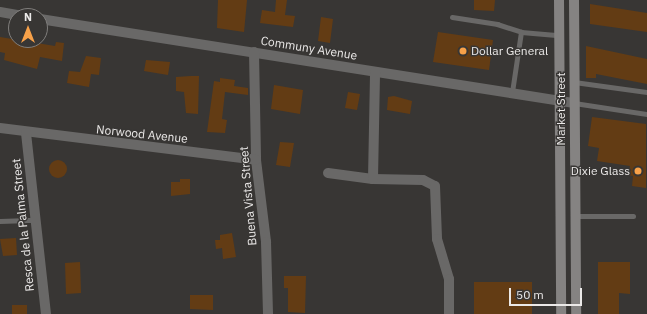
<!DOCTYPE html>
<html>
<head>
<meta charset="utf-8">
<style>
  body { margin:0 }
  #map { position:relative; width:647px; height:314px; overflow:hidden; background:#383634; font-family:"IBM Plex Sans",sans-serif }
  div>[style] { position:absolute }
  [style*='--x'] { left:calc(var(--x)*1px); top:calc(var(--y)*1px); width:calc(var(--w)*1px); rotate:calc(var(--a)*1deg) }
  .building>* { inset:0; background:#633c14 }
  .round { border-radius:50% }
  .lane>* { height:5px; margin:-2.5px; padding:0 2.5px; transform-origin:2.5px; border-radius:2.5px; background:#696867 }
  .street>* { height:10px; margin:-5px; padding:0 5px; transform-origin:5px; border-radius:5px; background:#696867 }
  .secondary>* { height:10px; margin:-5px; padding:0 5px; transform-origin:5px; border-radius:5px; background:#858382 }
  .dots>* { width:11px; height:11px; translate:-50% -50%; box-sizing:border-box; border:2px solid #383634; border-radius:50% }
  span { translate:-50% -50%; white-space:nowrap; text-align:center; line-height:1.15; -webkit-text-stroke:3px #383634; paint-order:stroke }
  .street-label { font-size:12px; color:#ebe9e8 }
  .poi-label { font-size:12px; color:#ebe9e8 }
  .left { translate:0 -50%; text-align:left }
  .right { translate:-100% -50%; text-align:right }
  .north { position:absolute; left:8px; top:8px; width:40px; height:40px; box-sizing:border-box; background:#383634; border:1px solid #807e7c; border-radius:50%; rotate:0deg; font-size:11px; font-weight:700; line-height:16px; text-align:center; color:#ebe9e8 }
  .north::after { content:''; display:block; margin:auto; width:14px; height:18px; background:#f7a149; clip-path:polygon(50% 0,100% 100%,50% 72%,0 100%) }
  .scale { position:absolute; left:509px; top:288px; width:73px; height:18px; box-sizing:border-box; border:2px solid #ebe9e8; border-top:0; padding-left:5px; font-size:12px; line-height:14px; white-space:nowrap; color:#ebe9e8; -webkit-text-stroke:3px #383634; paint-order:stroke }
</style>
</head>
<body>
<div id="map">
  <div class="building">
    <i style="clip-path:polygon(218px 0,247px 0,244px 32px,217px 28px)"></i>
    <i style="clip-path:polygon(276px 0,287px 0,285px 15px,295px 16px,293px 27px,260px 23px,262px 10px,275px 12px)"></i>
    <i style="clip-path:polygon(474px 0,495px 0,494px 11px,474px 10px)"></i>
    <i style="clip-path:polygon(590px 4px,647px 13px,647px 32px,590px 24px)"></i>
    <i style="clip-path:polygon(321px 17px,333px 19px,330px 43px,318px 41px)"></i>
    <i style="clip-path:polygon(438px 32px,493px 40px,489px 70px,433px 62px)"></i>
    <i style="clip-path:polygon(0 37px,55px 46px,56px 42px,64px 43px,62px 61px,40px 57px,37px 69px,4px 60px,5px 53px,0 52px)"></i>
    <i style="clip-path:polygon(586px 46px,647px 59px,647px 84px,596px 74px,596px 78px,586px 78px)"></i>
    <i style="clip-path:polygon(86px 56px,101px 58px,99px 75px,91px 74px,89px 87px,67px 83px,69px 71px,80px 72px)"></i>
    <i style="clip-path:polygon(146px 60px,170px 62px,168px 75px,144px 71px)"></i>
    <i style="clip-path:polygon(191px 76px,199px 76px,198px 114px,186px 113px,184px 92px,176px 91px,176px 77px)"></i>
    <i style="clip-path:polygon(220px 78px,235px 80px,234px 86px,248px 88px,248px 95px,225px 92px,222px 119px,227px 120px,225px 133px,207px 132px,214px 81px,220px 82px)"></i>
    <i style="clip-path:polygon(274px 85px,303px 90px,300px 114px,271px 109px)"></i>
    <i style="clip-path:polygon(348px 92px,360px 94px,357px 110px,345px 108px)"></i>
    <i style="clip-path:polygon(394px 96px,412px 101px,410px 114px,387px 110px,388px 97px)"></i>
    <i style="clip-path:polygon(592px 117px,646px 124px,646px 188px,632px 186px,633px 176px,628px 175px,630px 166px,597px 161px,599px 148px,588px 146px)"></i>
    <i style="clip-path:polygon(280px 142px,294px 143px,290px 167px,276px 165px)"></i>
    <i class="round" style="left:49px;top:160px;width:18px;height:18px"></i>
    <i style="clip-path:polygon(180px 179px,190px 179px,190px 194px,171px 196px,171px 182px,180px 182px)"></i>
    <i style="clip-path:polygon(232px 233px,236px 257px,223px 259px,222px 248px,216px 249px,215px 240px,220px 240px,220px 235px)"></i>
    <i style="clip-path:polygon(16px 238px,17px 255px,3px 256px,0 239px)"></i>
    <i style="clip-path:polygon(80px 262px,81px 293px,66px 294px,65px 263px)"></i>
    <i style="clip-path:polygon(598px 262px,630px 262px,630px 294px,619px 293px,619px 314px,598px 314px)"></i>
    <i style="clip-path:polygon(284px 276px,306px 276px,305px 313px,288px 312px,288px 288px,284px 288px)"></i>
    <i style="clip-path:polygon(474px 282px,532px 282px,532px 314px,474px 314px)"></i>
    <i style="clip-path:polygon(190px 295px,213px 295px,213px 310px,190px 309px)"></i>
    <i style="clip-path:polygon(12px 305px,27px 305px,27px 314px,12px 314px)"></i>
  </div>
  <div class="lane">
    <i style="--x:452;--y:17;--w:46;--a:8.8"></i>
    <i style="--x:497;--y:24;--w:25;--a:18"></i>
    <i style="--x:574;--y:82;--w:74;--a:7.8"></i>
    <i style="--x:512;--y:92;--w:61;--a:-81.5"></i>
    <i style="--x:521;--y:32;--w:38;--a:5"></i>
    <i style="--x:574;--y:103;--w:74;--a:8.6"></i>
    <i style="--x:575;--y:216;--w:58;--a:0"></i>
    <i style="--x:0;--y:221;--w:36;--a:-2"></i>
  </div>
  <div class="street">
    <i style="--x:0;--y:12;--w:23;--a:10"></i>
    <i style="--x:40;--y:19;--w:541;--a:8.94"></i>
    <i style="--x:254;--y:52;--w:108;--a:88.9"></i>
    <i style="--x:256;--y:160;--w:83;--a:83"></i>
    <i style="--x:266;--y:242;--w:72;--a:88.4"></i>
    <i style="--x:0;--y:128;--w:258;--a:7.1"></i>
    <i style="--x:26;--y:133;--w:182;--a:83.7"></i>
    <i style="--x:328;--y:173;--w:45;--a:7.6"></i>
    <i style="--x:373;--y:179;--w:50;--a:1.1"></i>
    <i style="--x:423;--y:180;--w:13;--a:27"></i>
    <i style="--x:435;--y:186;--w:53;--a:87.8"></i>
    <i style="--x:437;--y:239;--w:42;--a:73.3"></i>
    <i style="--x:449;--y:279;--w:35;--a:90"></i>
    <i style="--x:373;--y:179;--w:107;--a:-88.9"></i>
  </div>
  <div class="secondary">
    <i style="--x:559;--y:0;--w:314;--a:89.6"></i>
    <i style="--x:574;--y:0;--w:314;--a:89.6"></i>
  </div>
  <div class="dots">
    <i style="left:463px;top:51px;background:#f7a149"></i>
    <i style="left:638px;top:171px;background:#f7a149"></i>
  </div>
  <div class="street-label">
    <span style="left:309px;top:48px;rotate:9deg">Communy Avenue</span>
    <span style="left:561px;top:109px;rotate:-90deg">Market Street</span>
    <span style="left:142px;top:134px;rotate:6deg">Norwood Avenue</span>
    <span style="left:248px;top:196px;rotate:-95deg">Buena Vista Street</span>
    <span style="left:23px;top:225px;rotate:-96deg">Resca de la Palma Street</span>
  </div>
  <div class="poi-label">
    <span class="left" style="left:471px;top:51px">Dollar General</span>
    <span class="right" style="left:630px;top:171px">Dixie Glass</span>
  </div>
  <div class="north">N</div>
  <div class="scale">50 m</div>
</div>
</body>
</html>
